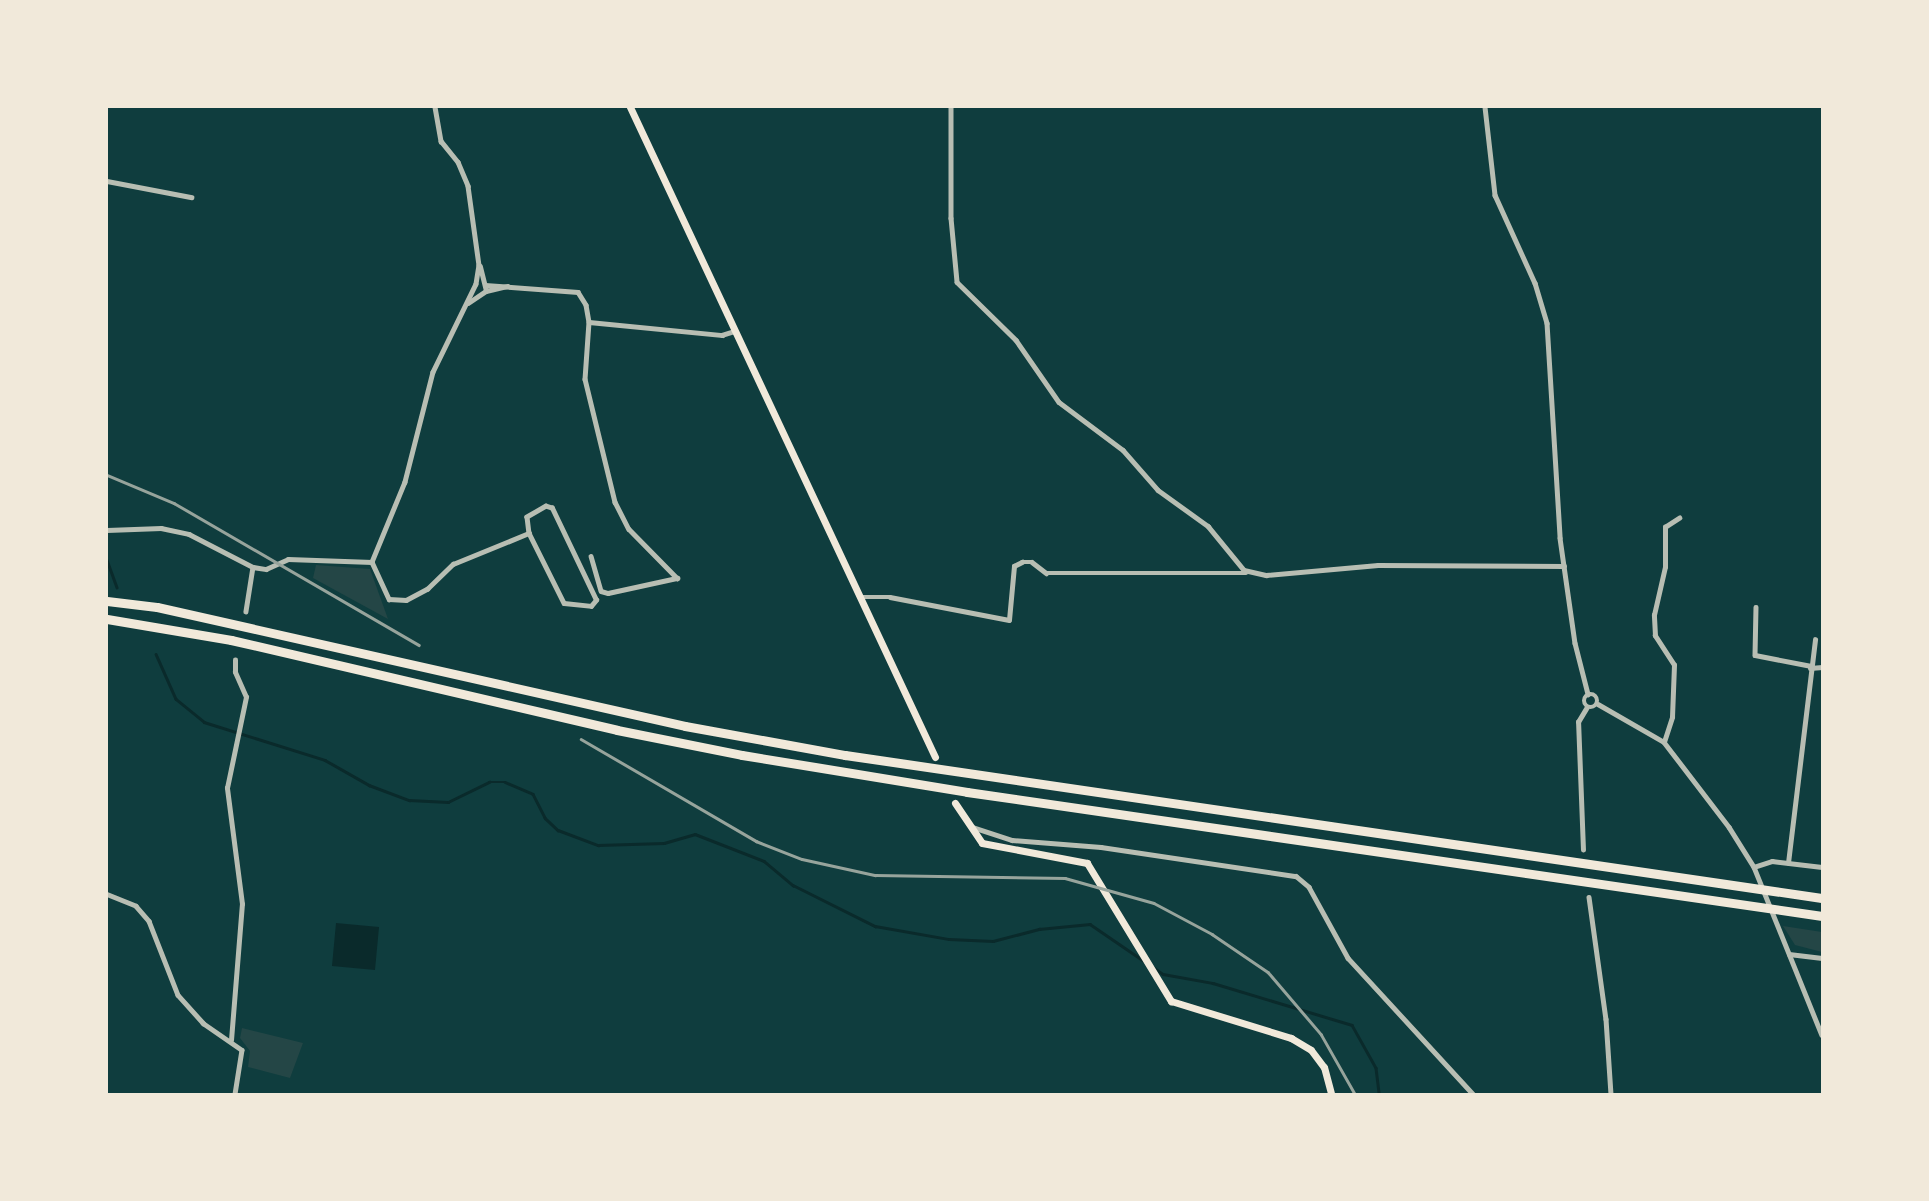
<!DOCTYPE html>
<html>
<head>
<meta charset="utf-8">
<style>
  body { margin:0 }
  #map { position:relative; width:1929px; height:1201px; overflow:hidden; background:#0f3d3e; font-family:"Crimson Pro",serif }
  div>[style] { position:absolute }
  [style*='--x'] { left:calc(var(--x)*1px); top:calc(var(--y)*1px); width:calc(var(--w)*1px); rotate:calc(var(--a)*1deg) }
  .green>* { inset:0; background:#244646 }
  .water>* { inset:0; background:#0a2a2b }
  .stream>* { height:2.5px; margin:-1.25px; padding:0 1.25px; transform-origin:1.25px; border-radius:1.25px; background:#0a2a2b }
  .minor>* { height:4.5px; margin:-2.25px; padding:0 2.25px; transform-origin:2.25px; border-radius:2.25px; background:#b8beb3 }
  .minor>.ring { margin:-2.25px; padding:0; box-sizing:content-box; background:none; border:4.5px solid #b8beb3; border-radius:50% }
  .secondary>* { height:7px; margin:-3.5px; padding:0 3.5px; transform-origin:3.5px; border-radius:3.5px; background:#f1e9da }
  .motorway>* { height:9px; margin:-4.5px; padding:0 4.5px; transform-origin:4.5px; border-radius:4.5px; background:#f1e9da }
  .rail>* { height:2.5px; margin:-1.25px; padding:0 1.25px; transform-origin:1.25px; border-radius:1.25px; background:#97a49c }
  span { translate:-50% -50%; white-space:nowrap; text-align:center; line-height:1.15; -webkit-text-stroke:7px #f1e9da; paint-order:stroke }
  .frame { position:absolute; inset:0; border:108px solid #f1e9da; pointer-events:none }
</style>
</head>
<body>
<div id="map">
  <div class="green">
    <i style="clip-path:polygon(316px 565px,370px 569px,388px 619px,313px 578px)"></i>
    <i style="clip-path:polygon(1783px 926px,1822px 932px,1822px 952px,1795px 945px)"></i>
    <i style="clip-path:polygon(242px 1028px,303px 1043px,290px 1078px,248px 1067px,250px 1051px,240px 1038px)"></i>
  </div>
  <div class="water">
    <i style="clip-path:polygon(336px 923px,379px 927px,375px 970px,332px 966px)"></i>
  </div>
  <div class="stream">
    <i style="--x:107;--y:560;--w:29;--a:70"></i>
    <i style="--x:156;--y:654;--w:49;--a:66"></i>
    <i style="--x:176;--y:699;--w:36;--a:39"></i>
    <i style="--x:204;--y:722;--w:127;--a:17.4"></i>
    <i style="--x:325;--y:760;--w:51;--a:29.6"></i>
    <i style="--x:369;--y:785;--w:43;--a:20.6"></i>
    <i style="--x:409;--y:800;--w:39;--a:3"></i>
    <i style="--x:448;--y:802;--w:46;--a:-26"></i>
    <i style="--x:489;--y:782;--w:16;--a:0"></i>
    <i style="--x:505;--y:782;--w:30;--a:23"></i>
    <i style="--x:533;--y:794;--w:27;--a:63"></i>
    <i style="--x:545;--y:818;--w:18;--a:43"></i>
    <i style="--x:558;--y:830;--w:43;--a:20.6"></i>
    <i style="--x:598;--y:845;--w:66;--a:-1.7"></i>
    <i style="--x:664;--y:843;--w:32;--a:-16"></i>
    <i style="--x:695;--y:834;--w:74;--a:21.4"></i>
    <i style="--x:764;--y:861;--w:38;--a:40"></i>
    <i style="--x:793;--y:885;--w:92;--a:26.6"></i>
    <i style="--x:875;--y:926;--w:75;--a:10"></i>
    <i style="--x:949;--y:939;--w:44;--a:2.6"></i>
    <i style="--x:993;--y:941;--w:48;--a:-14.6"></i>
    <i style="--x:1039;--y:929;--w:51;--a:-5.6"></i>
    <i style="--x:1090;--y:924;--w:65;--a:34.4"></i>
    <i style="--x:1153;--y:967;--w:12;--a:35"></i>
    <i style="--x:1163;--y:974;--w:51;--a:10.2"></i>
    <i style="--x:1213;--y:983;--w:145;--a:16.8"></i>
    <i style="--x:1352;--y:1025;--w:49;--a:60.8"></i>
    <i style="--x:1376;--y:1068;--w:26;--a:83"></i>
  </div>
  <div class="minor">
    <i style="--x:435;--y:107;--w:35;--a:80"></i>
    <i style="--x:441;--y:141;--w:27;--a:51"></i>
    <i style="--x:458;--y:162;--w:26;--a:67"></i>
    <i style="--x:468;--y:186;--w:80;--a:82.1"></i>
    <i style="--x:479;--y:265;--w:19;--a:99"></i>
    <i style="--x:476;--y:284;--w:98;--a:116"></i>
    <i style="--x:433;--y:372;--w:114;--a:104.3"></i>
    <i style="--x:405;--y:482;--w:87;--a:112.4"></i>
    <i style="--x:372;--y:562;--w:41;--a:65.3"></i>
    <i style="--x:389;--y:599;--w:17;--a:3"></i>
    <i style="--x:406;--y:600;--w:24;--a:-28"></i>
    <i style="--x:427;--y:589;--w:36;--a:-44"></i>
    <i style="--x:453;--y:564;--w:82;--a:-22.2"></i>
    <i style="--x:529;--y:533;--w:78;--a:63.4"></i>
    <i style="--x:564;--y:603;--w:27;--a:6"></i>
    <i style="--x:591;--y:606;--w:8;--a:-50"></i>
    <i style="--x:596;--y:600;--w:102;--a:-115.6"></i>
    <i style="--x:552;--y:508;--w:6;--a:-162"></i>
    <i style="--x:546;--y:506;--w:22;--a:150"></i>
    <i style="--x:527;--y:517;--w:16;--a:83"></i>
    <i style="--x:951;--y:107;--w:111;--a:90"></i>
    <i style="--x:951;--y:218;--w:64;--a:84.6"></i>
    <i style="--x:957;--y:282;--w:83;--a:44.5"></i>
    <i style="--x:1016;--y:340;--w:75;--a:55.3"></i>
    <i style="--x:1059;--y:402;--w:80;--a:36.9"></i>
    <i style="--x:1123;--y:450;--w:53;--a:48.8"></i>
    <i style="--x:1158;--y:490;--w:62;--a:35.8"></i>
    <i style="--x:1208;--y:526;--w:57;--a:50.7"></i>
    <i style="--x:1244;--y:570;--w:23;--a:13"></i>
    <i style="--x:1266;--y:575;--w:112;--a:-5.1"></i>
    <i style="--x:1378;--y:565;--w:186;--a:0.3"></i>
    <i style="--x:1485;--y:107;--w:89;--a:83.5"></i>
    <i style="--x:1495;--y:195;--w:97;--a:65.6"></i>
    <i style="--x:1535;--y:283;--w:42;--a:73.3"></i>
    <i style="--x:1547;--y:323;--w:215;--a:86.5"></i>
    <i style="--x:1560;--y:538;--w:106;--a:81.9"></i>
    <i style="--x:1575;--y:643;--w:53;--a:75.7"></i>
    <i style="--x:107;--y:181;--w:86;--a:10.8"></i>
    <i style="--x:485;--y:285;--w:93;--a:4.3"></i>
    <i style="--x:578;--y:292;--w:15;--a:58"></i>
    <i style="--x:586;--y:305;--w:17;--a:80"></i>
    <i style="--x:589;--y:322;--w:134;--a:5.6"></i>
    <i style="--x:722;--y:335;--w:13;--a:-18"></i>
    <i style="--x:486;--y:291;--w:22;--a:-13"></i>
    <i style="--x:468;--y:303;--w:22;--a:-34"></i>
    <i style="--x:486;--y:291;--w:25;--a:-104"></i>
    <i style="--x:589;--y:322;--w:57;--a:94"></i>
    <i style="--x:585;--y:379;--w:127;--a:76.3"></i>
    <i style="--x:615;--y:502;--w:30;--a:63"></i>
    <i style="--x:629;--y:529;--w:69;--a:45.6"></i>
    <i style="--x:107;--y:530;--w:54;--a:-2.1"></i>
    <i style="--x:161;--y:528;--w:29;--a:12"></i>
    <i style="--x:189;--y:534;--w:72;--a:27.3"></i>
    <i style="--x:253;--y:567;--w:45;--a:99"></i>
    <i style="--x:591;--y:556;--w:36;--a:74"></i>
    <i style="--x:601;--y:591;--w:7;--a:16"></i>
    <i style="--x:608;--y:593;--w:71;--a:-12.3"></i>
    <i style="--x:253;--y:567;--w:13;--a:9"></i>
    <i style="--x:266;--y:569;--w:24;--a:-24"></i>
    <i style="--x:288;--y:559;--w:84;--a:2"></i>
    <i style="--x:860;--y:597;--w:30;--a:0"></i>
    <i style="--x:890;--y:597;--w:121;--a:10.9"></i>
    <i style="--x:1009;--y:620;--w:54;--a:-84.7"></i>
    <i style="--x:1014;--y:566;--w:9;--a:-27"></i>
    <i style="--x:1022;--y:562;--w:10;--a:0"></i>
    <i style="--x:1032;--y:562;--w:18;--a:38"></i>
    <i style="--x:1046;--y:573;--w:200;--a:0"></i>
    <i style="--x:1756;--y:607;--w:48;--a:91.2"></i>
    <i style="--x:1755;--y:655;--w:57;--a:11.1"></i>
    <i style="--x:1810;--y:668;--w:12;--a:-5"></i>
    <i class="ring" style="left:1584px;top:694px;width:9.5px;height:9.5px"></i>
    <i style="--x:1598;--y:704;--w:76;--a:29.9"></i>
    <i style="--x:1664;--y:742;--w:107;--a:52.6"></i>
    <i style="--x:1729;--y:827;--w:47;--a:58"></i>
    <i style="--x:1754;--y:867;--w:181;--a:68"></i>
    <i style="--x:1664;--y:742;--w:26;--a:-72"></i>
    <i style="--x:1672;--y:717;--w:52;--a:-87.8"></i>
    <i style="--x:1674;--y:665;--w:35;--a:-123"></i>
    <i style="--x:1655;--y:636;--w:21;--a:-93"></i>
    <i style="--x:1654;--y:615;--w:49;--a:-77.1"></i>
    <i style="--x:1665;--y:567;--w:40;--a:-90"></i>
    <i style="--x:1665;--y:527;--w:17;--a:-33"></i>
    <i style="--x:972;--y:827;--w:42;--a:18"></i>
    <i style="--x:1012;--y:840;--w:89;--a:4.5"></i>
    <i style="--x:1101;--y:847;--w:197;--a:8.5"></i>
    <i style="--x:1296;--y:876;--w:17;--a:40"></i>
    <i style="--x:1309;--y:887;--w:81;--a:61.2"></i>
    <i style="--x:1348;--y:958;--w:185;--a:47.4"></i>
    <i style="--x:1583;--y:850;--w:128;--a:-92.2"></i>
    <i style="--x:1578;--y:722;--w:17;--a:-59"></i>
    <i style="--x:1788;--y:863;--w:225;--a:-83.1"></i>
    <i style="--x:1754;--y:867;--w:19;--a:-18"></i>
    <i style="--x:1772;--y:861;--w:50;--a:6.8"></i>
    <i style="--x:107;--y:894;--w:31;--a:22"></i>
    <i style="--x:136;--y:906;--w:20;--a:49"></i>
    <i style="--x:149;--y:921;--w:79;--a:68.6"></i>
    <i style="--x:178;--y:995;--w:38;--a:48"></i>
    <i style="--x:203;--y:1023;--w:47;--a:34.7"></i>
    <i style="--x:242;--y:1050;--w:45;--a:99"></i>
    <i style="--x:1589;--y:897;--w:123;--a:82.1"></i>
    <i style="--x:1606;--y:1019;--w:75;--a:86.2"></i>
    <i style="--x:1789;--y:954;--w:33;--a:7"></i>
    <i style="--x:231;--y:1040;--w:136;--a:-85.4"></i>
    <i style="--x:242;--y:904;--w:117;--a:-97.4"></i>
    <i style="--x:227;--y:788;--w:93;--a:-78.2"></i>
    <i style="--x:246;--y:697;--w:27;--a:-114"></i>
    <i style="--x:235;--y:672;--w:12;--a:-90"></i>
  </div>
  <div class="secondary">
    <i style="--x:630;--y:107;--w:718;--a:64.86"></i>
    <i style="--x:955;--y:803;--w:48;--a:56"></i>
    <i style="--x:982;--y:843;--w:107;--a:10.8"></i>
    <i style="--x:1087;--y:863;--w:162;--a:58.7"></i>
    <i style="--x:1171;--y:1001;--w:126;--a:17.1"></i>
    <i style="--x:1291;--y:1038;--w:23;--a:31"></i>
    <i style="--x:1311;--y:1050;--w:21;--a:53"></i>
    <i style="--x:1324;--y:1067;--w:28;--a:75"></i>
  </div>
  <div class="motorway">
    <i style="--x:107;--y:601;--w:50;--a:6.8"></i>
    <i style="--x:157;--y:607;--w:541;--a:12.7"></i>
    <i style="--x:685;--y:726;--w:163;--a:10.3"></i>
    <i style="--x:845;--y:755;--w:987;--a:8.33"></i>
    <i style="--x:107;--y:619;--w:126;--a:9.6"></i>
    <i style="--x:231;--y:640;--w:396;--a:13.1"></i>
    <i style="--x:617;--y:730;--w:127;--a:11.3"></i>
    <i style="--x:742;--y:755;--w:228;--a:9.3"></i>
    <i style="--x:967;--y:792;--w:864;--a:8.25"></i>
  </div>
  <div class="rail">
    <i style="--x:107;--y:475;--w:73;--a:22.7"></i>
    <i style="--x:174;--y:503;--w:283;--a:30.1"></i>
    <i style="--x:581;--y:739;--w:203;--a:30.2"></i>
    <i style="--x:756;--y:841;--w:49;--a:21.4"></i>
    <i style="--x:802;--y:859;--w:75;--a:12.4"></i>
    <i style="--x:875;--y:875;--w:190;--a:0.9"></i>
    <i style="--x:1065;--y:878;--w:92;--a:15.7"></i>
    <i style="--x:1154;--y:903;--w:66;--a:28.1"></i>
    <i style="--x:1212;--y:934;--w:68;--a:34.2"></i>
    <i style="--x:1268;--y:972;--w:82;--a:49.5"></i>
    <i style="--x:1321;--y:1034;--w:69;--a:60.5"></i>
  </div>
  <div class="frame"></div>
</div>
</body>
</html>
